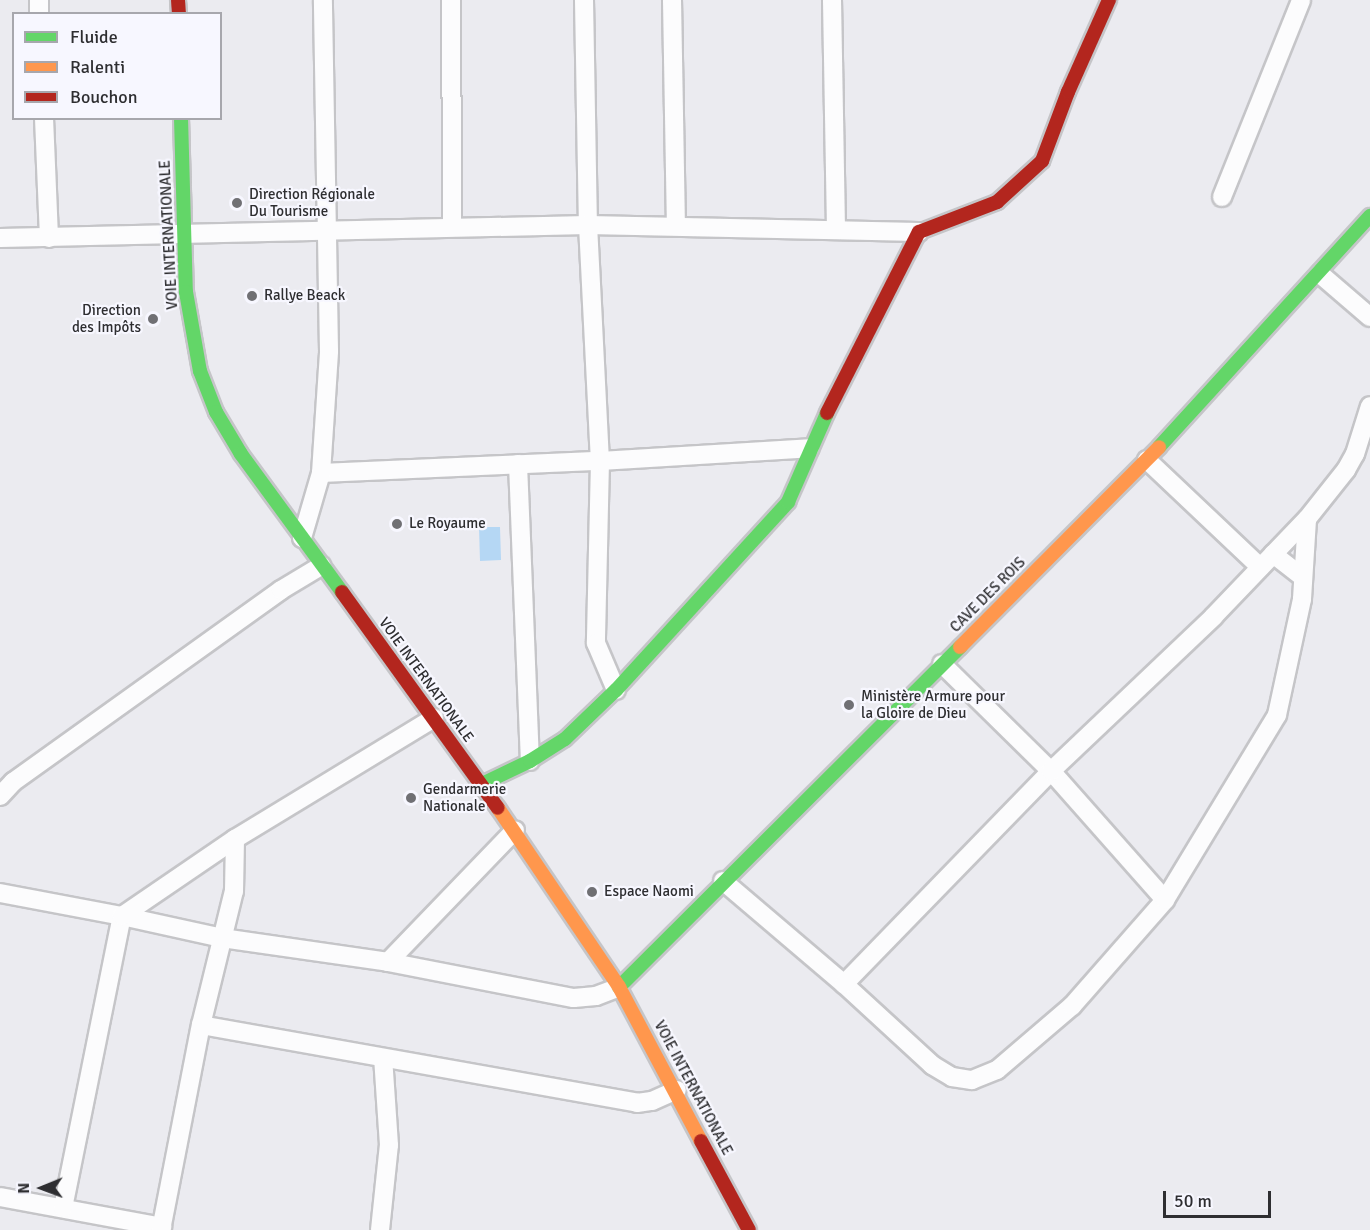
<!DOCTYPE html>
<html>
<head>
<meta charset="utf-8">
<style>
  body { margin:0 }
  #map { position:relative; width:1370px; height:1230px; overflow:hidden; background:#ebebf0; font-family:Signika,sans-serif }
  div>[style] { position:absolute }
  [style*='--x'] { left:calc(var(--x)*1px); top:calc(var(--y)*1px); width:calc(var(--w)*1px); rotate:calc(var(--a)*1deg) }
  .water>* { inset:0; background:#b5d7f4 }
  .roads { filter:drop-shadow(2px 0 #c5c5c8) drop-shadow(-2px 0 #c5c5c8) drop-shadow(0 2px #c5c5c8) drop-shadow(0 -2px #c5c5c8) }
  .street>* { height:18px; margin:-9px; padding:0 9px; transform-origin:9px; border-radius:9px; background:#fcfcfd }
  .fast>* { height:14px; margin:-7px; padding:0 7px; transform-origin:7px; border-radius:7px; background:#63d668 }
  .slow>* { height:14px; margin:-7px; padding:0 7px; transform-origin:7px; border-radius:7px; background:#ff974d }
  .jam>* { height:14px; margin:-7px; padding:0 7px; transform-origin:7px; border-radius:7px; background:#b3261e }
  .dots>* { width:16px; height:16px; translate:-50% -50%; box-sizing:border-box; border:3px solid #f7f7ff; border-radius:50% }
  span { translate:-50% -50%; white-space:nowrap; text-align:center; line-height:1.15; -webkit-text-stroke:4.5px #f7f7ff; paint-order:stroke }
  .poi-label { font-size:15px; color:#2e2e31 }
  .left { translate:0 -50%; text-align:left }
  .right { translate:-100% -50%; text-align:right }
  .street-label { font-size:15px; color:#2e2e31 }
  .legend { position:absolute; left:12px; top:12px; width:210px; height:108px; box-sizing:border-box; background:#f7f7ff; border:2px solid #a7a7ad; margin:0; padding:8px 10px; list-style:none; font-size:18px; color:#2e2e31 }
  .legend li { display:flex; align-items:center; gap:12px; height:30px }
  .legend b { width:30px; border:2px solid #a7a7ad }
  .north { position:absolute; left:12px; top:1158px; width:60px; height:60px; -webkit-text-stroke:4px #f7f7ff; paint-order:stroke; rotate:269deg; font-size:16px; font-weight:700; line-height:24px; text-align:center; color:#2e2e31 }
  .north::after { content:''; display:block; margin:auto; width:21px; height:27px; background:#2e2e31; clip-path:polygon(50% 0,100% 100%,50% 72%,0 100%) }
  .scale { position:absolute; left:1163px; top:1191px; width:108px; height:27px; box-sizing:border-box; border:3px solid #2e2e31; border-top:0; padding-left:8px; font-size:18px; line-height:21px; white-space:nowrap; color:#2e2e31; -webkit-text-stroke:4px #f7f7ff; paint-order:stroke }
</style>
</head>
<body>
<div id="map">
  <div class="water">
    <i style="clip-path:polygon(479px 527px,500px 527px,501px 560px,480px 561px)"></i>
  </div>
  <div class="roads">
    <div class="street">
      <i style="--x:39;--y:0;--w:14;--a:90"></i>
      <i style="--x:451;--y:0;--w:227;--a:89.7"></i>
      <i style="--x:584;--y:0;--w:225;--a:89"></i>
      <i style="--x:588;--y:225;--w:236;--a:87.1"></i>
      <i style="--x:600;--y:461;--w:182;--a:91.3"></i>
      <i style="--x:596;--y:643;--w:51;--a:66.9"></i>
      <i style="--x:672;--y:0;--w:224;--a:89"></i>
      <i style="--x:832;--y:0;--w:228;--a:89"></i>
      <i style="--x:44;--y:118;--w:120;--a:87.6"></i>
      <i style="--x:1222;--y:197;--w:212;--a:-68.1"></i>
      <i style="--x:0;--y:238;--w:588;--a:-1.27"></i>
      <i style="--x:588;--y:225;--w:331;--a:1.2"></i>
      <i style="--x:1320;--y:274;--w:66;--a:40.7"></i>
      <i style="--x:1147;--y:460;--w:156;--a:43.4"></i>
      <i style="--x:518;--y:464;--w:297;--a:87.7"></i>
      <i style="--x:321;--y:473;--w:279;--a:-2.5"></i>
      <i style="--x:600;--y:461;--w:210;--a:-3.5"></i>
      <i style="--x:302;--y:538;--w:68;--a:-73.7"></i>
      <i style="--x:321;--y:473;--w:122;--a:-86.2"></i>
      <i style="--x:329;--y:351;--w:351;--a:-91"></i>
      <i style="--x:1273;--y:554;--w:37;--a:38"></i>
      <i style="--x:942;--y:664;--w:153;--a:44.5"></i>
      <i style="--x:1051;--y:771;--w:172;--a:48.5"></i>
      <i style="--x:0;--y:796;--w:19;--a:-47"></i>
      <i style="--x:13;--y:782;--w:330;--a:-35.6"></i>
      <i style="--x:281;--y:590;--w:47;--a:-31"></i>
      <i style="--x:723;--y:881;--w:159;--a:40.4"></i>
      <i style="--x:844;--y:984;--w:120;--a:42.6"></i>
      <i style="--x:932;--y:1065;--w:23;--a:31"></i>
      <i style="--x:952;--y:1077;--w:20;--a:9"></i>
      <i style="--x:972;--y:1080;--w:27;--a:-22"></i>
      <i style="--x:997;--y:1070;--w:99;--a:-40.5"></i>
      <i style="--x:1072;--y:1006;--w:141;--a:-48.7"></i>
      <i style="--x:1165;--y:900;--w:216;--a:-58.8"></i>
      <i style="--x:1277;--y:715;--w:119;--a:-77.8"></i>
      <i style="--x:1302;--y:599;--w:80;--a:-86.4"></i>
      <i style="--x:0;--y:893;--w:124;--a:10.7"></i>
      <i style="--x:122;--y:916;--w:102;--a:12.4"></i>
      <i style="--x:222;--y:938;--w:168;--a:8.2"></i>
      <i style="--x:388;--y:962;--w:189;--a:11"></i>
      <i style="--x:574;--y:998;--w:22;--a:-5"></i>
      <i style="--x:596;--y:996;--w:25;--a:-21"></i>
      <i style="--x:388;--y:962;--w:183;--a:-46.1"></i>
      <i style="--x:844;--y:984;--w:297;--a:-45.8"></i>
      <i style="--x:1051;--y:771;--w:224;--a:-43.5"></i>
      <i style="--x:1213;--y:617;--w:136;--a:-46.2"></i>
      <i style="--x:1307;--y:519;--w:63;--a:-51.5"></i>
      <i style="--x:1346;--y:470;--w:18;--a:-61"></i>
      <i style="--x:1355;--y:454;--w:50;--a:-72.6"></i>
      <i style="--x:201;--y:1025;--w:443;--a:10.1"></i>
      <i style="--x:637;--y:1103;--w:15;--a:-8"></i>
      <i style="--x:652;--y:1101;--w:27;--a:-24"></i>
      <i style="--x:0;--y:1197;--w:165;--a:10.5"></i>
      <i style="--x:63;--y:1208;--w:298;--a:-78.6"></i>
      <i style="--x:122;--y:916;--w:137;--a:-34.3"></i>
      <i style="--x:235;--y:839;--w:233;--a:-31.3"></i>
      <i style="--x:161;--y:1230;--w:209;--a:-79"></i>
      <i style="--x:201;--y:1025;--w:138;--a:-76.2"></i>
      <i style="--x:234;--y:891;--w:52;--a:-88.9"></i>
      <i style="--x:380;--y:1230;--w:85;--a:-84"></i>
      <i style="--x:389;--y:1145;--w:87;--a:-93.9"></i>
    </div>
    <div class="fast">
      <i style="--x:181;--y:118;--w:174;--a:88.4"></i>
      <i style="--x:186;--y:292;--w:80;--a:80"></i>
      <i style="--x:200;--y:371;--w:44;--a:68.7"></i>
      <i style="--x:216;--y:412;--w:49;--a:59.2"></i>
      <i style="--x:241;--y:454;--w:171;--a:53.8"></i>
      <i style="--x:1159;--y:447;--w:313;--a:-47.6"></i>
      <i style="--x:482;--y:784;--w:53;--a:-25.6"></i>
      <i style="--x:530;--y:761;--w:41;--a:-32.2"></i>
      <i style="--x:565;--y:739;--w:71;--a:-43.9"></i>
      <i style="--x:616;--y:690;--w:255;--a:-47.5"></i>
      <i style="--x:788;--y:502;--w:97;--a:-66.3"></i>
      <i style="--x:619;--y:987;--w:482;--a:-44.9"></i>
    </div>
    <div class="slow">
      <i style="--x:960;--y:647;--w:282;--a:-45.1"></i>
      <i style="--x:498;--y:808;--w:216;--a:55.9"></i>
      <i style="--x:619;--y:987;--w:174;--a:62"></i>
    </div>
    <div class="jam">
      <i style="--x:178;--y:0;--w:14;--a:86"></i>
      <i style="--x:827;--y:413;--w:203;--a:-63.1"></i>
      <i style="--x:919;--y:232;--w:84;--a:-21"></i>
      <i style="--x:997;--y:202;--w:61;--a:-42.3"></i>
      <i style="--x:1042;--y:161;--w:74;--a:-69.4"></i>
      <i style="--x:1068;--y:92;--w:101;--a:-66"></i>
      <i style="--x:342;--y:592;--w:266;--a:54.2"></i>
      <i style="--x:701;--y:1141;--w:101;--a:61.7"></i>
    </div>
  </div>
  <div class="dots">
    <i style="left:237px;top:203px;background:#707074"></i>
    <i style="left:252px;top:296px;background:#707074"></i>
    <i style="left:153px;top:319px;background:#707074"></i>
    <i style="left:397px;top:524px;background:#707074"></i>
    <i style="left:849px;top:705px;background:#707074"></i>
    <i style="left:411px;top:798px;background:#707074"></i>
    <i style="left:592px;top:892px;background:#707074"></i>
  </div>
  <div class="poi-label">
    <span class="left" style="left:249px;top:203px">Direction Régionale<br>Du Tourisme</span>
    <span class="left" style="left:264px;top:296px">Rallye Beack</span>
    <span class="right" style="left:141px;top:319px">Direction<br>des Impôts</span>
    <span class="left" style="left:409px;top:524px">Le Royaume</span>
    <span class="left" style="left:861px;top:705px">Ministère Armure pour<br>la Gloire de Dieu</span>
    <span class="left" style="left:423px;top:798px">Gendarmerie<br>Nationale</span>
    <span class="left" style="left:604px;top:892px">Espace Naomi</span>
  </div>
  <div class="street-label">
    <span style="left:169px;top:235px;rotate:-93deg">VOIE INTERNATIONALE</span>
    <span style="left:988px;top:595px;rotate:-45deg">CAVE DES ROIS</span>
    <span style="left:426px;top:680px;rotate:54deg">VOIE INTERNATIONALE</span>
    <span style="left:693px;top:1088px;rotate:62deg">VOIE INTERNATIONALE</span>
  </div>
  <ul class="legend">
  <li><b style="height:8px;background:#63d668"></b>Fluide</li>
  <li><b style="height:8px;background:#ff974d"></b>Ralenti</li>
  <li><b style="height:8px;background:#b3261e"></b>Bouchon</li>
  </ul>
  <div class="north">N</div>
  <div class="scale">50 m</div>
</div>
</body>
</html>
